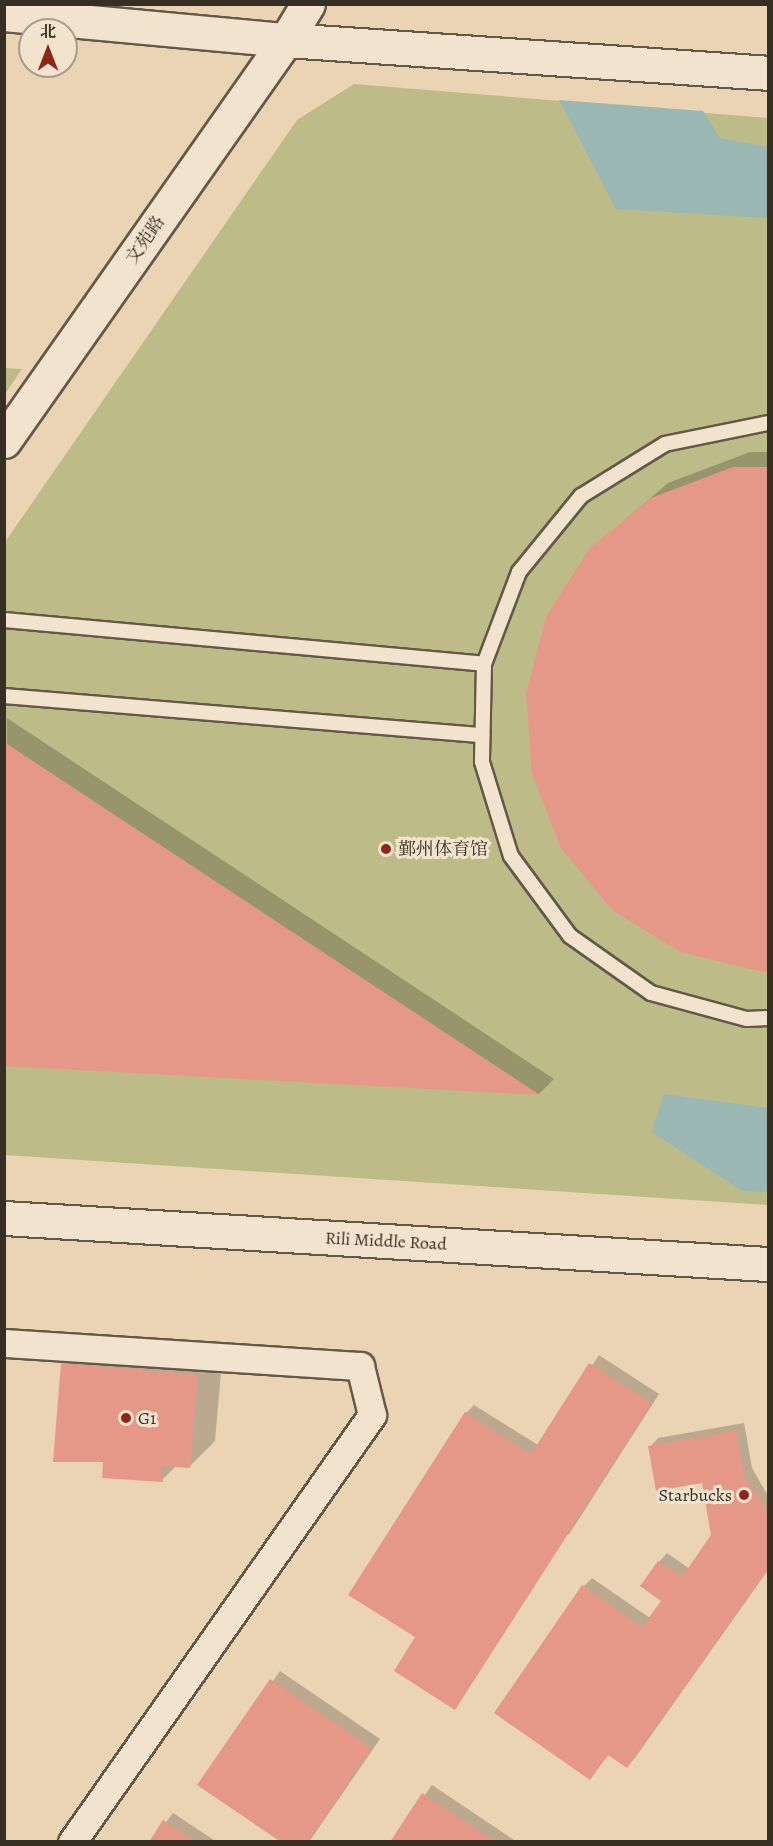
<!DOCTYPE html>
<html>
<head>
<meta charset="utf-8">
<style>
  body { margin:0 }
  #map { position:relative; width:773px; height:1846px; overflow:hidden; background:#ead4b3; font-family:Alegreya,"Noto Serif SC",serif }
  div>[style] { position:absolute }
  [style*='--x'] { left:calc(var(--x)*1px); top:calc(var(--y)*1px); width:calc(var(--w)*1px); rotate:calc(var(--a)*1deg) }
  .green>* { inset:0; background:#bdbb88 }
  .water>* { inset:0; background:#9ab7b4 }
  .shadow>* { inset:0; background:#0003 }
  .building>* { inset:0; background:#e59888 }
  .roads { filter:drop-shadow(2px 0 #645848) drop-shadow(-2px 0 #645848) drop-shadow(0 2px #645848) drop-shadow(0 -2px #645848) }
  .service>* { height:14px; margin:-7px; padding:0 7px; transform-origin:7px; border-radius:7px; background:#f1e3ce }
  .minor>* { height:27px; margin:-13.5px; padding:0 13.5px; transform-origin:13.5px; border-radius:13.5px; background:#f1e3ce }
  .tertiary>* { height:33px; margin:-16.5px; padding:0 16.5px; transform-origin:16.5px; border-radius:16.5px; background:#f1e3ce }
  .secondary>* { height:33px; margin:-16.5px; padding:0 16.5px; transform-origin:16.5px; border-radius:16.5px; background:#f1e3ce }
  .dots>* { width:16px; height:16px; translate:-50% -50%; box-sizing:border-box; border:3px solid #f1e3ce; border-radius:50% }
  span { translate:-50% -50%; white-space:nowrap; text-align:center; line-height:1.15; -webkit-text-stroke:6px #f1e3ce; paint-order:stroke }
  .street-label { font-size:18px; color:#372f24 }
  .poi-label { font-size:18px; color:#372f24 }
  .left { translate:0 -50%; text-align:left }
  .right { translate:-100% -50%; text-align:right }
  .frame { position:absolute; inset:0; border:6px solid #372f24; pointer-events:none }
  .north { position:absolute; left:18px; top:18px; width:60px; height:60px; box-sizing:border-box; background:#f1e3ce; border:2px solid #a79b8a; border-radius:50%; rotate:0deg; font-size:16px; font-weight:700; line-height:24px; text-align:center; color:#372f24 }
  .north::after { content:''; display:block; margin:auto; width:21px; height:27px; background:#8f2418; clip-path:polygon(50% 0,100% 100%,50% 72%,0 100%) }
</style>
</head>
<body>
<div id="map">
  <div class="green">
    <i style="clip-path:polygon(354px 84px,768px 118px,768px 1205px,5px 1155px,5px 542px,297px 120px)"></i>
    <i style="clip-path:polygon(5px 368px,22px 369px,5px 394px,4px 368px)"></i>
  </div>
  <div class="water">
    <i style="clip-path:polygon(559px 100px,703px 111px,720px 138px,768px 147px,768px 218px,616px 209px)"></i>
    <i style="clip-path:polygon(664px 1094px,768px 1108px,768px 1192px,742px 1191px,652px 1132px)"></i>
  </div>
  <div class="shadow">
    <i style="clip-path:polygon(750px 452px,768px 452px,768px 969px,759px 970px,590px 550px,668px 483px)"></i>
    <i style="clip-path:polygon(7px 718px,554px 1079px,539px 1094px,4px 1065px)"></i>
    <i style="clip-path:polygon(88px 1338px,223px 1350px,215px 1441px,190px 1466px,177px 1465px,162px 1480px,105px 1460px,63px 1363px)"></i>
    <i style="clip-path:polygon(599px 1355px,659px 1394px,570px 1533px,417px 1636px,466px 1413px,474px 1405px,538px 1445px)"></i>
    <i style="clip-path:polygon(744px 1423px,752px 1468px,768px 1496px,768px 1570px,635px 1758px,627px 1766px,609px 1754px,590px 1778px,584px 1586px,592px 1578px,650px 1618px,663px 1600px,642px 1586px,659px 1562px,667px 1553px,690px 1569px,713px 1536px,703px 1481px,650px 1447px,658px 1438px)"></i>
    <i style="clip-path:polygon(280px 1671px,380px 1739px,309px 1842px,284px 1842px,199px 1784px)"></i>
    <i style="clip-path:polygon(432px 1785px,517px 1842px,392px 1842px)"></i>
    <i style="clip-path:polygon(173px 1813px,217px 1842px,151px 1842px)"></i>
  </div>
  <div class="building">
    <i style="clip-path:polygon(733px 467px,768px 467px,768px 971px,759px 971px,680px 952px,612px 910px,561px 848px,532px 774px,526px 694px,546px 617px,589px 549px,651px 498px)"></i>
    <i style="clip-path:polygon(4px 742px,540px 1095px,4px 1066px)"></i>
    <i style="clip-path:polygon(61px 1363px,198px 1375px,190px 1468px,161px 1466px,163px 1482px,102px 1478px,103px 1462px,53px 1462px)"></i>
    <i style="clip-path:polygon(589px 1363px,652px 1403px,455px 1710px,394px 1671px,415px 1637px,348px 1595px,465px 1412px,531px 1454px)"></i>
    <i style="clip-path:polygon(736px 1431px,744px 1477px,768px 1510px,768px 1569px,627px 1768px,608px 1755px,590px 1780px,494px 1713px,582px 1585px,642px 1627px,661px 1601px,640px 1586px,658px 1561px,682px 1577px,711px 1535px,702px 1483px,656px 1491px,648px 1446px)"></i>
    <i style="clip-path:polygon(270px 1679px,372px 1748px,308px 1842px,281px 1842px,197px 1785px)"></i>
    <i style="clip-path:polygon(422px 1793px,496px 1842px,390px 1842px)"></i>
    <i style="clip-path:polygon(163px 1820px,196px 1842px,149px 1842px)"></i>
  </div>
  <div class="roads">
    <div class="service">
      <i style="--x:768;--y:423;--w:105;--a:168.5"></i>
      <i style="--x:665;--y:444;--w:99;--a:148.2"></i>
      <i style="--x:581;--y:496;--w:98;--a:129.2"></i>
      <i style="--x:519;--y:572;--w:98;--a:110.8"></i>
      <i style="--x:484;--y:664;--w:98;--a:91.2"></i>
      <i style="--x:482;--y:762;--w:98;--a:72.9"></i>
      <i style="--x:511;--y:856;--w:99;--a:53.6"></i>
      <i style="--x:570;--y:936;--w:99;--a:35.1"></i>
      <i style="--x:651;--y:993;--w:99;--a:15.2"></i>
      <i style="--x:747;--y:1019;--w:21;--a:-3"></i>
      <i style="--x:4;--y:620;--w:482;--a:5.2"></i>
      <i style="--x:4;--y:696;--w:480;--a:4.7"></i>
    </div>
    <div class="minor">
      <i style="--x:4;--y:1343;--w:357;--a:3.7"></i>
      <i style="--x:360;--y:1366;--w:50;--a:76.2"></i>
      <i style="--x:372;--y:1415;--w:522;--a:125.09"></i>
    </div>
    <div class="tertiary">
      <i style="--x:4;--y:14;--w:283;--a:5.3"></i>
      <i style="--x:286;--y:40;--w:42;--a:-58.6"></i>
      <i style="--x:4;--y:441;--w:490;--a:-54.9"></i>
      <i style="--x:286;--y:40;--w:483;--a:3.9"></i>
    </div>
    <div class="secondary">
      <i style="--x:4;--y:1218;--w:765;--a:3.45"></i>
    </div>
  </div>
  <div class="dots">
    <i style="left:386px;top:849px;background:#8f2418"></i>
    <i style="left:126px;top:1418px;background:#8f2418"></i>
    <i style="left:744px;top:1495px;background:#8f2418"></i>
  </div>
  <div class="street-label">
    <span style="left:145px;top:240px;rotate:-55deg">文苑路</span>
    <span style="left:386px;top:1241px;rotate:3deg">Rili Middle Road</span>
  </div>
  <div class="poi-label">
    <span class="left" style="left:398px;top:849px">鄞州体育馆</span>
    <span class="left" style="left:138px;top:1418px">G1</span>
    <span class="right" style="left:732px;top:1495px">Starbucks</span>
  </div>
  <div class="frame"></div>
  <div class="north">北</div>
</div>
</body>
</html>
